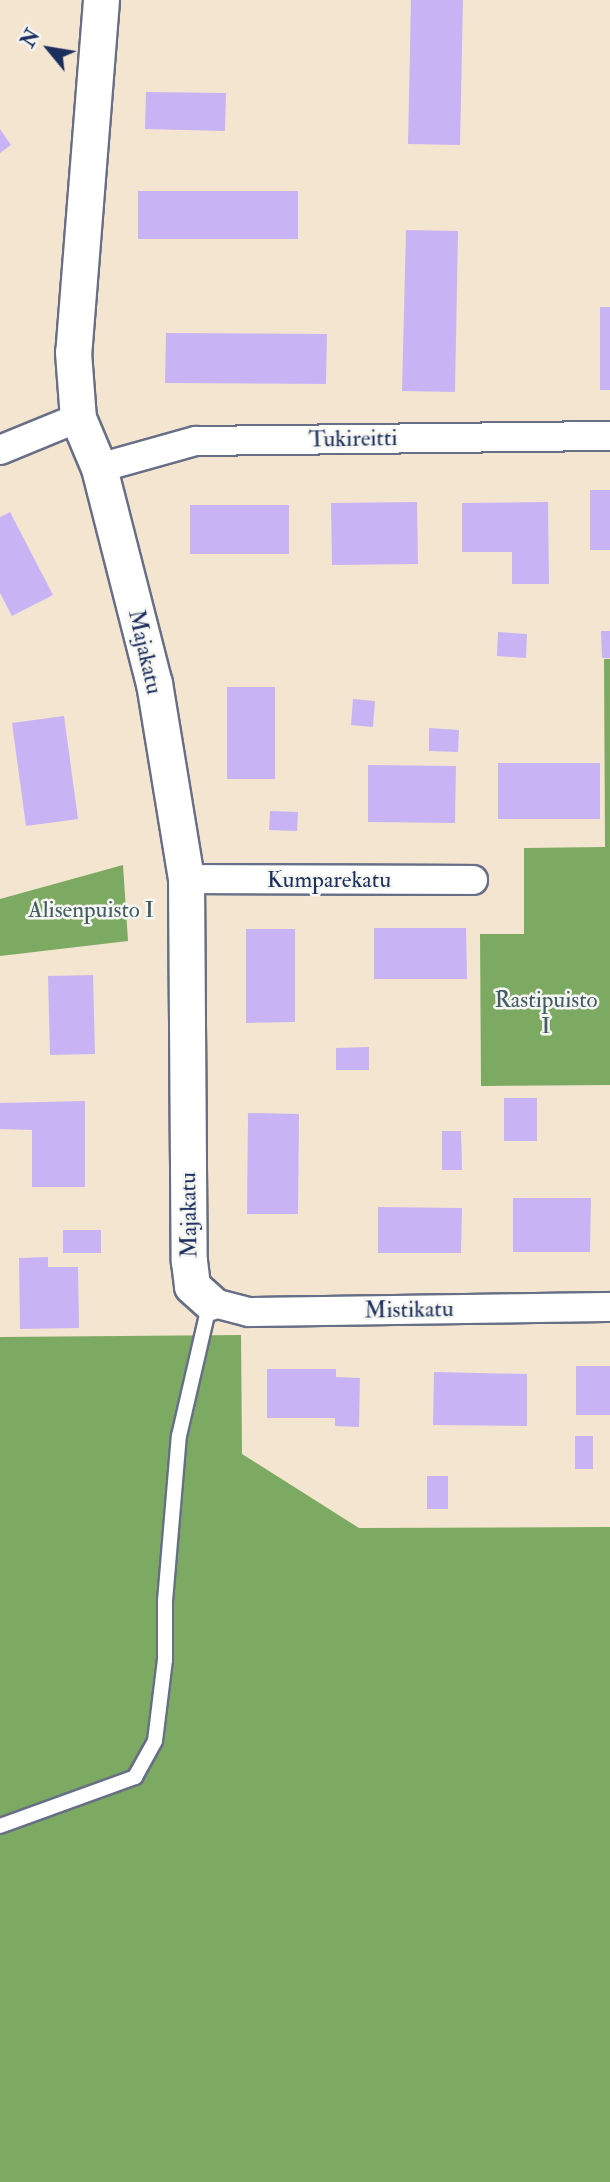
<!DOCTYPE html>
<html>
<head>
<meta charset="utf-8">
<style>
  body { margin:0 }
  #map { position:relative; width:610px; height:2182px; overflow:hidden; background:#f3e5d0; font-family:"IM FELL Double Pica",serif }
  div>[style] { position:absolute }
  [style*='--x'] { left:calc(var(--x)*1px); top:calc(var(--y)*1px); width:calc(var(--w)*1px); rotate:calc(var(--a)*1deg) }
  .forest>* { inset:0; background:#7daa62 }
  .building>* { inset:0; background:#c8b4f5 }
  .roads { filter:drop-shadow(2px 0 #676f86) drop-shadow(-2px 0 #676f86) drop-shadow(0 2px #676f86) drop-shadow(0 -2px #676f86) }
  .service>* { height:14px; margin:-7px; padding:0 7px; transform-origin:7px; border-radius:7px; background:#fff }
  .minor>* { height:28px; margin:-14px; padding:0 14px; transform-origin:14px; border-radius:14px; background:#fff }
  .tertiary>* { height:35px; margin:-17.5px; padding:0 17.5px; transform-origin:17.5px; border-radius:17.5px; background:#fff }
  span { translate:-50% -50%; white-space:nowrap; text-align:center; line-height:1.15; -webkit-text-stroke:5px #f6f6f2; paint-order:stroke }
  .street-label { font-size:23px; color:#1b2f5e }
  .park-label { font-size:23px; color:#425c63 }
  .north { position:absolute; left:14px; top:14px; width:70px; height:70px; -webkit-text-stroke:5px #f6f6f2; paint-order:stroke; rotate:300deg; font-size:19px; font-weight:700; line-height:28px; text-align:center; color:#1b2f5e }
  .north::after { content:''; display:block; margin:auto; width:24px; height:32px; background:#1b2f5e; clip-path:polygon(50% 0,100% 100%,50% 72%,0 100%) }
</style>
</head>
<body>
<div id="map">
  <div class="forest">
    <i style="clip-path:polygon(604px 659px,610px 659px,610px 1085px,481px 1086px,480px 934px,524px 934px,524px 848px,605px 847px)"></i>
    <i style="clip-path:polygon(123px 865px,128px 941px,0 956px,0 899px)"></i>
    <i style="clip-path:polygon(241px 1335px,242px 1454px,359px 1528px,610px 1527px,610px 2182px,0 2182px,0 1337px)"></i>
  </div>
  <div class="building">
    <i style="clip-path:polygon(411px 0,463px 0,460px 145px,408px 144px)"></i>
    <i style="clip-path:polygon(146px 92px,226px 93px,225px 131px,145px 129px)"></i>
    <i style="clip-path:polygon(0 129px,11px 145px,0 153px)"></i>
    <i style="clip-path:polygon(138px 191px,298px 191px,298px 239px,138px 239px)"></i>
    <i style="clip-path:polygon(406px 230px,458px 231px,455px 392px,402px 391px)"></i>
    <i style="clip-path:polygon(600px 307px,610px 307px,610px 390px,600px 390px)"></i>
    <i style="clip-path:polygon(166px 333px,327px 334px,326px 384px,165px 383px)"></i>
    <i style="clip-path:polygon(590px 490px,610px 490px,610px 550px,590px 550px)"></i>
    <i style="clip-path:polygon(417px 502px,418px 564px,332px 565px,331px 503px)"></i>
    <i style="clip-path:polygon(548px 502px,549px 584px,512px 584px,512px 552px,462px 552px,462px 503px)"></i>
    <i style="clip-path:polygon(190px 505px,289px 505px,289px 554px,190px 554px)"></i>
    <i style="clip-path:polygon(10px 512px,53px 595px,12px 616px,0 593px,0 517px)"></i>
    <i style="clip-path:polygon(601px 631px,610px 631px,610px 658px,602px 658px)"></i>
    <i style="clip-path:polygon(498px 632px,527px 634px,526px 658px,497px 656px)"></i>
    <i style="clip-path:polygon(227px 687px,275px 687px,275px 779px,227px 779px)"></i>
    <i style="clip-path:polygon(353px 699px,375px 701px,373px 727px,351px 725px)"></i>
    <i style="clip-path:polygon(64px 716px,78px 819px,26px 826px,12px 723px)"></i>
    <i style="clip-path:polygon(429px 728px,459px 730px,458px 752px,429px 751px)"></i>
    <i style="clip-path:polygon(498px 763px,600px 763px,600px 819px,498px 819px)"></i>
    <i style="clip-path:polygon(368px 765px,456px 766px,455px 823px,368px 822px)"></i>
    <i style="clip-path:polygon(270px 811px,298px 812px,297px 831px,269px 830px)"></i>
    <i style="clip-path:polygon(374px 928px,466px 928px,467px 979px,374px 979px)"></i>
    <i style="clip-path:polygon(246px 929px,295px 929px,295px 1022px,246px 1023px)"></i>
    <i style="clip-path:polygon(93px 975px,95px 1054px,50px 1055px,48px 976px)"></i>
    <i style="clip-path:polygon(369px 1047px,369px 1070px,336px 1070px,336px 1048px)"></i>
    <i style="clip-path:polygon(504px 1098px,537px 1098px,537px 1141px,504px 1141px)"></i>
    <i style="clip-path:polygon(85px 1101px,85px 1187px,32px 1187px,32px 1130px,0 1129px,0 1103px)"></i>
    <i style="clip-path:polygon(248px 1113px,299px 1114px,298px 1214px,247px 1214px)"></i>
    <i style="clip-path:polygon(442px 1131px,461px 1131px,462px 1170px,442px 1170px)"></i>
    <i style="clip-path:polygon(513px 1198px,591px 1198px,590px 1252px,513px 1252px)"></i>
    <i style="clip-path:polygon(378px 1207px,462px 1208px,461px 1253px,378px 1253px)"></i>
    <i style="clip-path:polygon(63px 1230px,101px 1230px,101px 1253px,63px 1253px)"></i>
    <i style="clip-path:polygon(48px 1257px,48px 1267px,78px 1267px,79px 1328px,20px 1329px,19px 1258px)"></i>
    <i style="clip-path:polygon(576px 1366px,610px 1366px,610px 1415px,576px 1415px)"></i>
    <i style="clip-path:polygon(267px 1369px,336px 1369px,336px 1377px,360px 1378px,359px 1427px,335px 1426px,335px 1418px,267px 1418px)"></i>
    <i style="clip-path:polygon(434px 1372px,527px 1374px,527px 1426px,433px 1425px)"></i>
    <i style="clip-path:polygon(575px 1436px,593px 1436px,593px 1469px,575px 1469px)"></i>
    <i style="clip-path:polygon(427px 1476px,448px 1476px,448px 1509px,427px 1509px)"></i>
  </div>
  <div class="roads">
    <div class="service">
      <i style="--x:0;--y:1826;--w:144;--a:-19.9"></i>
      <i style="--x:135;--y:1777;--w:41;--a:-60.9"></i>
      <i style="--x:155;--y:1741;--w:82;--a:-83"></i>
      <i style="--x:165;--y:1660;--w:59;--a:-90"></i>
      <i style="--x:165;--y:1601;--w:166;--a:-85.2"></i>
      <i style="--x:179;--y:1436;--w:138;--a:-77"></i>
    </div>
    <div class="minor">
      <i style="--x:0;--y:450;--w:84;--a:-22.3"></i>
      <i style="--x:99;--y:468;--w:101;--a:-15.6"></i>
      <i style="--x:196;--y:441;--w:414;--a:-0.7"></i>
      <i style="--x:186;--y:879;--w:287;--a:0.2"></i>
      <i style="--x:210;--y:1302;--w:40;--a:14.4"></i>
      <i style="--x:249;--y:1312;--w:361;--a:-0.8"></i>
    </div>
    <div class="tertiary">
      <i style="--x:101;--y:0;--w:353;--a:94.5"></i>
      <i style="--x:73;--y:352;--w:66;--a:85.7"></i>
      <i style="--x:78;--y:418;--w:54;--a:67.2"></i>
      <i style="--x:99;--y:468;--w:222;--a:75.7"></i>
      <i style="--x:154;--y:683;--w:199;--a:80.7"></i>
      <i style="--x:186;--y:879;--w:382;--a:89.6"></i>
      <i style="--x:189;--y:1261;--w:25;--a:83"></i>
      <i style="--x:192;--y:1286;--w:24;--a:42"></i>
    </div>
  </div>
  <div class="street-label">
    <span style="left:353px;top:439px;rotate:-1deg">Tukireitti</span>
    <span style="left:145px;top:652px;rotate:77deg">Majakatu</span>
    <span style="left:329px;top:880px">Kumparekatu</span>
    <span style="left:189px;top:1215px;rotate:-91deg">Majakatu</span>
    <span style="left:409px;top:1310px;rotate:-1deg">Mistikatu</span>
  </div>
  <div class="park-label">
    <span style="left:91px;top:910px">Alisenpuisto I</span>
    <span style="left:546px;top:1013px">Rastipuisto<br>I</span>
  </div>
  <div class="north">N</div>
</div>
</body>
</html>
